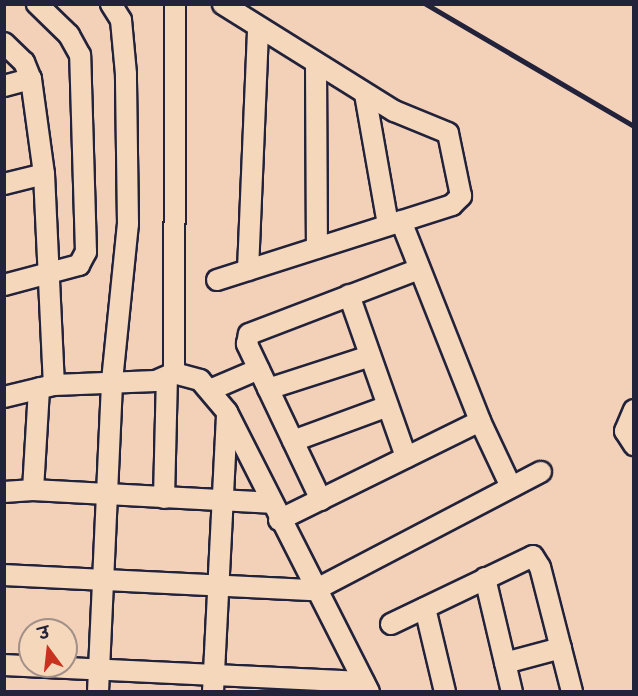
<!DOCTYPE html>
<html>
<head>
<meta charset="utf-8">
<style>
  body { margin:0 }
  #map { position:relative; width:638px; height:696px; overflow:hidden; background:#f3d0b8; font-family:Mali,"Playpen Sans Deva",sans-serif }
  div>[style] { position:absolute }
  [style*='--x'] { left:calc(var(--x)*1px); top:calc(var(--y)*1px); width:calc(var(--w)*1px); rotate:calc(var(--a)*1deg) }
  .roads { filter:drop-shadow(2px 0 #22223b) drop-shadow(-2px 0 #22223b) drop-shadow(0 2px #22223b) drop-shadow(0 -2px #22223b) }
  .minor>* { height:20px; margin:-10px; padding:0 10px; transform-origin:10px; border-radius:10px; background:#f5d7bb }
  .rail>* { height:4.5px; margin:-2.25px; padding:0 2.25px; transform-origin:2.25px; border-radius:2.25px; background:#22223b }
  span { translate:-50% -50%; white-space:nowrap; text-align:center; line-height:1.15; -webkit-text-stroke:4.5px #f5d7bb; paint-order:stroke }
  .frame { position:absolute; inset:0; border:6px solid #22223b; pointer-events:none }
  .north { position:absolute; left:18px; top:618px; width:60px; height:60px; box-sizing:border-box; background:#f5d7bb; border:2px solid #a18f88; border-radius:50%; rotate:345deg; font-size:16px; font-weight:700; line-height:24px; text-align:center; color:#22223b }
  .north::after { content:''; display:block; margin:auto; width:21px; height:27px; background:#c8321e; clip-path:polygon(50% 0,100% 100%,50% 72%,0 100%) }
</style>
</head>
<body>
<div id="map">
  <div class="roads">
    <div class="minor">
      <i style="--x:4;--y:43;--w:28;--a:44"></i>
      <i style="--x:24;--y:62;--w:18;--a:68"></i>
      <i style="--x:316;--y:64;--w:184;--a:89.7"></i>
      <i style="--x:4;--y:86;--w:28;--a:-15"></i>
      <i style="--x:31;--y:79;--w:96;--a:82.2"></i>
      <i style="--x:44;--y:174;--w:211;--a:87.3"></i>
      <i style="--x:365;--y:94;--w:133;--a:80"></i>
      <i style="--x:4;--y:184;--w:41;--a:-14"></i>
      <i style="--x:401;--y:221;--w:215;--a:68.4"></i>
      <i style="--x:480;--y:421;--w:73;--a:64.8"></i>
      <i style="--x:248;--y:270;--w:241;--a:-87.6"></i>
      <i style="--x:217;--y:280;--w:247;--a:-17.7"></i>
      <i style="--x:452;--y:205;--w:13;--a:-45"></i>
      <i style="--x:461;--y:196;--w:64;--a:-101.7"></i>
      <i style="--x:448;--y:133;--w:58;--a:-157.8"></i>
      <i style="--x:394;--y:111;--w:202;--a:-148"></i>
      <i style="--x:4;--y:285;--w:78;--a:-14.9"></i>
      <i style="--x:79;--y:265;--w:15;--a:-62"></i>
      <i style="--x:86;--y:252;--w:197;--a:-91.7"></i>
      <i style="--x:80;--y:55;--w:23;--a:-119"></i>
      <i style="--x:69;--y:35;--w:45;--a:-135.9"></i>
      <i style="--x:349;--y:295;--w:172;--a:70.6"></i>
      <i style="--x:174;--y:373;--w:27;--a:15"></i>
      <i style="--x:200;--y:380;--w:42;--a:49.8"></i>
      <i style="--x:227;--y:412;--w:314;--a:63.1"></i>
      <i style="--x:268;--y:389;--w:107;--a:-17.9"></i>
      <i style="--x:210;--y:390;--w:53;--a:-23.2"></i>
      <i style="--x:4;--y:397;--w:51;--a:-13.5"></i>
      <i style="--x:54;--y:385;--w:102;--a:-2.2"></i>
      <i style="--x:156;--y:381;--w:20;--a:-24"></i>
      <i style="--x:174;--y:373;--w:369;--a:-89.8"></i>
      <i style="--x:634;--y:410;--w:23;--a:113"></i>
      <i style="--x:625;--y:431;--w:17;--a:57"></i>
      <i style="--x:293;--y:441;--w:101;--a:-20.2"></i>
      <i style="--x:33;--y:490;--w:102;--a:-86.6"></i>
      <i style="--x:4;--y:492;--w:29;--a:-4"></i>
      <i style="--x:33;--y:490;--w:237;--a:3.1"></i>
      <i style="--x:164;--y:498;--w:119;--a:-88.6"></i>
      <i style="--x:321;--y:500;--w:173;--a:-115.4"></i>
      <i style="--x:247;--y:344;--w:10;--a:-79"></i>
      <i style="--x:249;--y:334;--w:182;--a:-20.9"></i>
      <i style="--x:279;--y:520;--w:224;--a:-26.2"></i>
      <i style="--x:4;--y:575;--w:311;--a:2.8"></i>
      <i style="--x:315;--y:590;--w:255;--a:-27.6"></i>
      <i style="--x:485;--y:578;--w:117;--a:76.7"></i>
      <i style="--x:425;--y:608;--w:86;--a:76.6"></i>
      <i style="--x:391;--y:624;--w:157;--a:-25.6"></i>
      <i style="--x:533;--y:556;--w:13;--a:58"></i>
      <i style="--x:540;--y:567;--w:129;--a:75.6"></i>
      <i style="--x:505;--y:663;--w:58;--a:-15"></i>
      <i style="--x:4;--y:665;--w:360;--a:2.7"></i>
      <i style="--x:98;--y:692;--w:311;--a:-87.4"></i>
      <i style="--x:112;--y:381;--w:158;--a:-84.2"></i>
      <i style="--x:128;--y:224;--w:150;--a:-90.8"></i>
      <i style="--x:126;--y:74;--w:54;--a:-95.3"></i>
      <i style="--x:121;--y:20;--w:19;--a:-122"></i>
      <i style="--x:213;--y:692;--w:277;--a:-87.1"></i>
    </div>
  </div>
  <div class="rail">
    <i style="--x:426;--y:4;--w:241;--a:30.4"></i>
  </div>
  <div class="frame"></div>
  <div class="north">उ</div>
</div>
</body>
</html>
